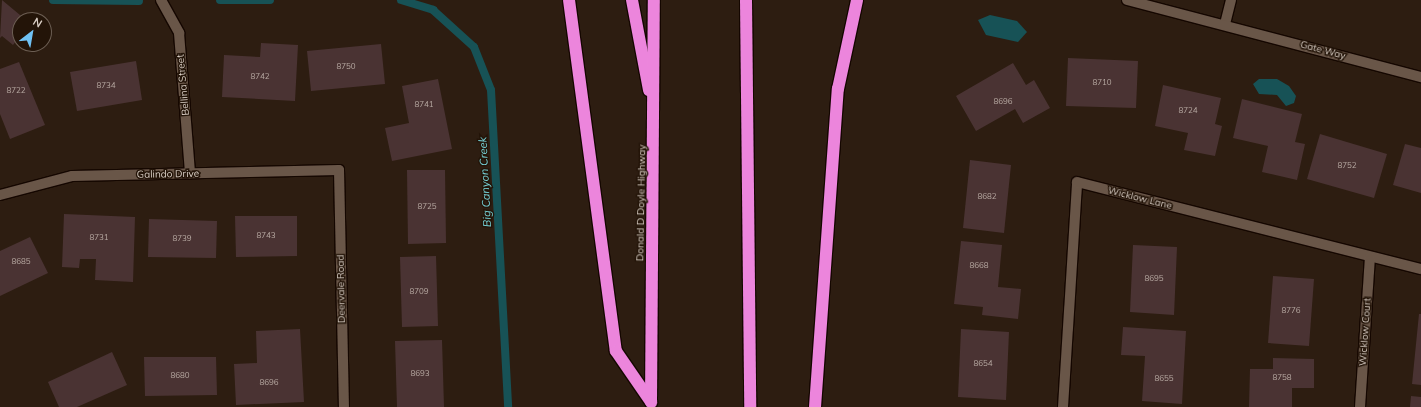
<!DOCTYPE html>
<html>
<head>
<meta charset="utf-8">
<style>
  body { margin:0 }
  #map { position:relative; width:1421px; height:407px; overflow:hidden; background:#2d1d11; font-family:Mulish,sans-serif }
  div>[style] { position:absolute }
  [style*='--x'] { left:calc(var(--x)*1px); top:calc(var(--y)*1px); width:calc(var(--w)*1px); rotate:calc(var(--a)*1deg) }
  .water>* { inset:0; background:#175256 }
  .stream>* { height:8px; margin:-4px; padding:0 4px; transform-origin:4px; border-radius:4px; background:#175256 }
  .building>* { inset:0; background:#4a3333 }
  .roads { filter:drop-shadow(1px 0 #150700) drop-shadow(-1px 0 #150700) drop-shadow(0 1px #150700) drop-shadow(0 -1px #150700) }
  .service>* { height:10px; margin:-5px; padding:0 5px; transform-origin:5px; border-radius:5px; background:#695648 }
  .minor>* { height:10px; margin:-5px; padding:0 5px; transform-origin:5px; border-radius:5px; background:#695648 }
  .motorway>* { height:12px; margin:-6px; padding:0 6px; transform-origin:6px; border-radius:6px; background:#ec85dc }
  span { translate:-50% -50%; white-space:nowrap; text-align:center; line-height:1.15; -webkit-text-stroke:3px #231408; paint-order:stroke }
  .number-label { font-size:8px; color:#b7a9a2 }
  .number-label span { -webkit-text-stroke-width:0 }
  .street-label { font-size:10px; color:#dbd0c7 }
  .water-label { font-size:11px; color:#77d4da; font-style:italic }
  .north { position:absolute; left:12px; top:12px; width:40px; height:40px; box-sizing:border-box; background:#231408; border:1px solid #6d5f54; border-radius:50%; rotate:31deg; font-size:11px; font-weight:700; line-height:16px; text-align:center; color:#dbd0c7 }
  .north::after { content:''; display:block; margin:auto; width:14px; height:18px; background:#70c2f4; clip-path:polygon(50% 0,100% 100%,50% 72%,0 100%) }
</style>
</head>
<body>
<div id="map">
  <div class="water">
    <i style="clip-path:polygon(990px 15px,1017px 21px,1027px 32px,1018px 42px,986px 35px,978px 20px)"></i>
    <i style="clip-path:polygon(1259px 79px,1277px 79px,1289px 86px,1296px 96px,1294px 103px,1286px 106px,1277px 95px,1259px 94px,1253px 84px)"></i>
  </div>
  <div class="stream">
    <i style="--x:53;--y:0;--w:86;--a:0.7"></i>
    <i style="--x:220;--y:0;--w:50;--a:0"></i>
    <i style="--x:401;--y:0;--w:34;--a:17"></i>
    <i style="--x:433;--y:10;--w:55;--a:42.1"></i>
    <i style="--x:474;--y:47;--w:46;--a:68.4"></i>
    <i style="--x:491;--y:90;--w:317;--a:86.9"></i>
  </div>
  <div class="building">
    <i style="clip-path:polygon(2px 0,26px 20px,20px 20px,20px 36px,13px 45px,2px 36px,0 38px)"></i>
    <i style="clip-path:polygon(261px 43px,298px 45px,295px 101px,222px 97px,224px 55px,260px 57px)"></i>
    <i style="clip-path:polygon(381px 44px,385px 84px,311px 91px,307px 51px)"></i>
    <i style="clip-path:polygon(1068px 58px,1138px 61px,1136px 108px,1066px 106px)"></i>
    <i style="clip-path:polygon(136px 61px,142px 100px,77px 111px,70px 72px)"></i>
    <i style="clip-path:polygon(19px 62px,45px 125px,10px 139px,0 114px,0 69px)"></i>
    <i style="clip-path:polygon(1013px 63px,1026px 85px,1034px 80px,1050px 108px,1023px 123px,1015px 109px,976px 131px,956px 96px)"></i>
    <i style="clip-path:polygon(438px 79px,452px 149px,392px 161px,385px 128px,409px 123px,402px 86px)"></i>
    <i style="clip-path:polygon(1163px 85px,1221px 98px,1215px 124px,1222px 126px,1215px 156px,1184px 150px,1188px 133px,1155px 126px)"></i>
    <i style="clip-path:polygon(1242px 99px,1302px 114px,1295px 142px,1305px 144px,1297px 180px,1262px 172px,1268px 146px,1233px 138px)"></i>
    <i style="clip-path:polygon(1320px 134px,1387px 154px,1374px 198px,1307px 179px)"></i>
    <i style="clip-path:polygon(1405px 144px,1421px 148px,1421px 193px,1393px 185px)"></i>
    <i style="clip-path:polygon(970px 160px,1011px 165px,1004px 233px,963px 228px)"></i>
    <i style="clip-path:polygon(407px 170px,445px 170px,446px 243px,408px 244px)"></i>
    <i style="clip-path:polygon(64px 214px,135px 217px,133px 282px,95px 280px,96px 259px,80px 259px,79px 268px,62px 267px)"></i>
    <i style="clip-path:polygon(235px 216px,297px 216px,297px 256px,236px 257px)"></i>
    <i style="clip-path:polygon(149px 219px,217px 221px,216px 258px,148px 257px)"></i>
    <i style="clip-path:polygon(30px 237px,48px 273px,0 296px,0 251px)"></i>
    <i style="clip-path:polygon(961px 241px,1002px 245px,998px 287px,1021px 289px,1018px 319px,982px 315px,983px 307px,954px 304px)"></i>
    <i style="clip-path:polygon(1133px 245px,1177px 247px,1174px 315px,1130px 312px)"></i>
    <i style="clip-path:polygon(436px 256px,438px 326px,402px 327px,400px 257px)"></i>
    <i style="clip-path:polygon(1273px 276px,1314px 279px,1309px 346px,1268px 343px)"></i>
    <i style="clip-path:polygon(1419px 314px,1421px 314px,1421px 385px,1412px 384px)"></i>
    <i style="clip-path:polygon(1123px 327px,1186px 331px,1182px 404px,1142px 401px,1145px 356px,1121px 355px)"></i>
    <i style="clip-path:polygon(300px 329px,304px 402px,236px 405px,234px 364px,257px 363px,256px 331px)"></i>
    <i style="clip-path:polygon(961px 329px,1009px 332px,1006px 400px,958px 397px)"></i>
    <i style="clip-path:polygon(442px 340px,444px 407px,397px 407px,395px 341px)"></i>
    <i style="clip-path:polygon(112px 352px,127px 385px,77px 407px,59px 407px,48px 382px)"></i>
    <i style="clip-path:polygon(144px 357px,216px 357px,217px 395px,145px 396px)"></i>
    <i style="clip-path:polygon(1273px 358px,1314px 359px,1314px 388px,1292px 388px,1292px 407px,1249px 407px,1250px 369px,1273px 369px)"></i>
    <i style="clip-path:polygon(1411px 396px,1421px 397px,1421px 407px,1410px 407px)"></i>
  </div>
  <div class="roads">
    <div class="service">
      <i style="--x:1225;--y:24;--w:25;--a:-76"></i>
    </div>
    <div class="minor">
      <i style="--x:161;--y:0;--w:38;--a:61"></i>
      <i style="--x:179;--y:33;--w:141;--a:85.5"></i>
      <i style="--x:1127;--y:0;--w:304;--a:14.7"></i>
      <i style="--x:0;--y:195;--w:74;--a:-14.8"></i>
      <i style="--x:72;--y:176;--w:267;--a:-1.3"></i>
      <i style="--x:339;--y:170;--w:237;--a:88.8"></i>
      <i style="--x:1063;--y:407;--w:225;--a:-86.4"></i>
      <i style="--x:1077;--y:182;--w:355;--a:14.2"></i>
      <i style="--x:1360;--y:407;--w:150;--a:-86.2"></i>
    </div>
    <div class="motorway">
      <i style="--x:569;--y:0;--w:354;--a:82.4"></i>
      <i style="--x:616;--y:351;--w:62;--a:55.5"></i>
      <i style="--x:632;--y:0;--w:92;--a:79.3"></i>
      <i style="--x:746;--y:0;--w:407;--a:89.4"></i>
      <i style="--x:651;--y:402;--w:402;--a:-89.6"></i>
      <i style="--x:815;--y:407;--w:319;--a:-85.9"></i>
      <i style="--x:838;--y:89;--w:91;--a:-77.9"></i>
    </div>
  </div>
  <div class="number-label">
    <span style="left:346px;top:67px">8750</span>
    <span style="left:260px;top:77px">8742</span>
    <span style="left:1102px;top:83px">8710</span>
    <span style="left:106px;top:86px">8734</span>
    <span style="left:16px;top:91px">8722</span>
    <span style="left:1003px;top:102px">8696</span>
    <span style="left:424px;top:105px">8741</span>
    <span style="left:1188px;top:111px">8724</span>
    <span style="left:1347px;top:166px">8752</span>
    <span style="left:987px;top:197px">8682</span>
    <span style="left:427px;top:207px">8725</span>
    <span style="left:266px;top:236px">8743</span>
    <span style="left:99px;top:238px">8731</span>
    <span style="left:182px;top:239px">8739</span>
    <span style="left:21px;top:262px">8685</span>
    <span style="left:979px;top:266px">8668</span>
    <span style="left:1154px;top:279px">8695</span>
    <span style="left:419px;top:292px">8709</span>
    <span style="left:1291px;top:311px">8776</span>
    <span style="left:983px;top:364px">8654</span>
    <span style="left:420px;top:374px">8693</span>
    <span style="left:180px;top:376px">8680</span>
    <span style="left:1282px;top:378px">8758</span>
    <span style="left:1164px;top:379px">8655</span>
    <span style="left:269px;top:383px">8696</span>
  </div>
  <div class="street-label">
    <span style="left:1323px;top:50px;rotate:15deg">Gate Way</span>
    <span style="left:183px;top:85px;rotate:-95deg">Bellina Street</span>
    <span style="left:168px;top:174px;rotate:-1deg">Galindo Drive</span>
    <span style="left:1140px;top:198px;rotate:14deg">Wicklow Lane</span>
    <span style="left:641px;top:203px;rotate:-89deg">Donald D Doyle Highway</span>
    <span style="left:341px;top:289px;rotate:-91deg">Deervale Road</span>
    <span style="left:1365px;top:332px;rotate:-86deg">Wicklow Court</span>
  </div>
  <div class="water-label">
    <span style="left:485px;top:182px;rotate:-93deg">Big Canyon Creek</span>
  </div>
  <div class="north">N</div>
</div>
</body>
</html>
